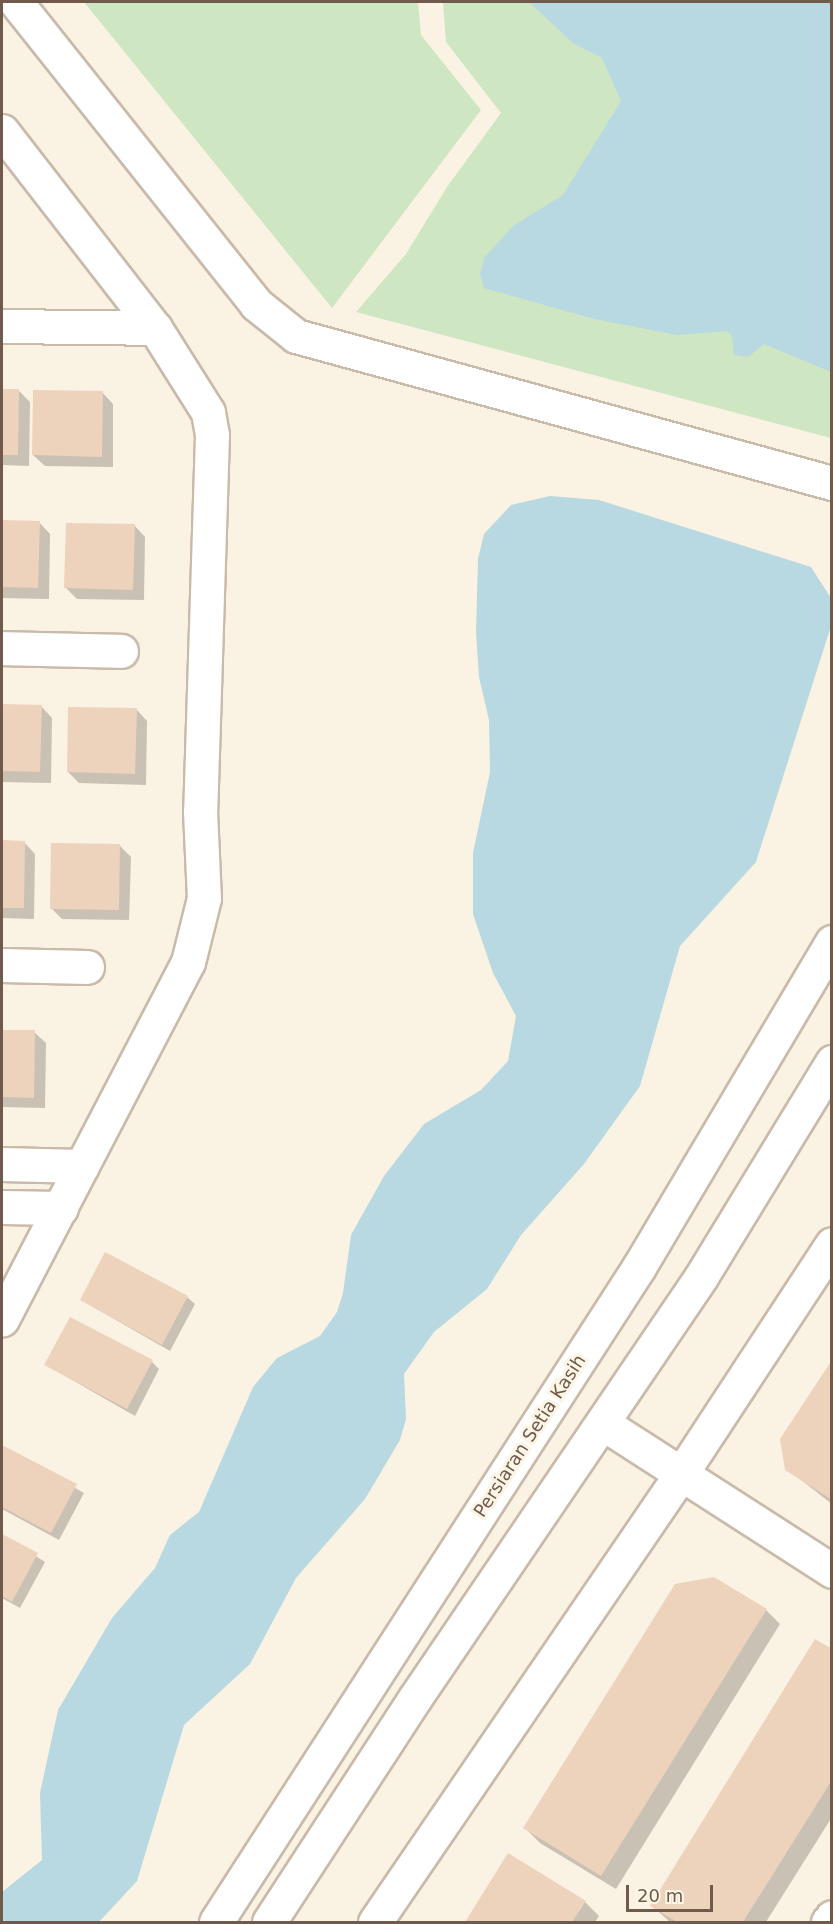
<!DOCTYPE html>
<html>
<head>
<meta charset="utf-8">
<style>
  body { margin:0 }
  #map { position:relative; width:833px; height:1924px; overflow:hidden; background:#faf2e2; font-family:"DejaVu Sans",sans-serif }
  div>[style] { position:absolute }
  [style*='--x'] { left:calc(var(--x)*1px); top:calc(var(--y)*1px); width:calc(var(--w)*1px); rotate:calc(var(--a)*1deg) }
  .green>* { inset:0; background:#cfe6c2 }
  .water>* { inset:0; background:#b8d9e1 }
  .shadow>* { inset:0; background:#0003 }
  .building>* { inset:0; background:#edd2bc }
  .roads { filter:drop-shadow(2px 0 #c9baaa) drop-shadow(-2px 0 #c9baaa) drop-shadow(0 2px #c9baaa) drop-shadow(0 -2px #c9baaa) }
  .minor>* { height:33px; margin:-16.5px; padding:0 16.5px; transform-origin:16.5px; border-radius:16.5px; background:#fff }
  span { translate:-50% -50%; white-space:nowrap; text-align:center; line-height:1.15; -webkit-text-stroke:6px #fdf6e7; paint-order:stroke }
  .street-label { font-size:18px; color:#6f5a4b }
  .frame { position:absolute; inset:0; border:3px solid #6f5a4b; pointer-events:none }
  .scale { position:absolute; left:626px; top:1885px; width:87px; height:27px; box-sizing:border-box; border:3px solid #6f5a4b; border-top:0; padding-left:8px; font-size:18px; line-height:21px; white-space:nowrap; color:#6f5a4b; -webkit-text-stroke:4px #fdf6e7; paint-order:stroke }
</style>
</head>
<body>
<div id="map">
  <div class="green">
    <i style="clip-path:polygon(84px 2px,418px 2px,421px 35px,481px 110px,332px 308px)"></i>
    <i style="clip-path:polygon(443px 2px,831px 2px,831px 438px,356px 312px,406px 254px,447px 187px,501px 113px,446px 42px)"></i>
  </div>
  <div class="water">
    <i style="clip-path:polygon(529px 2px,831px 2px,831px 372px,764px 344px,748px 357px,734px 355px,732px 335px,726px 331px,677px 335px,594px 319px,484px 288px,480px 274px,484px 258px,513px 226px,563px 195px,621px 101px,602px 58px,574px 44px)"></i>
    <i style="clip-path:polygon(550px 496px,599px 500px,811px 567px,831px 598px,831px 626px,756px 862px,680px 946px,640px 1086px,584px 1164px,521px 1235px,487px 1289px,434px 1332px,404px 1374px,406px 1419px,400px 1440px,365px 1499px,296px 1578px,250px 1664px,184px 1725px,137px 1881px,99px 1922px,2px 1922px,2px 1892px,42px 1860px,40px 1793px,58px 1710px,112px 1618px,155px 1568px,170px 1535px,199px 1512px,253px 1387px,277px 1358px,320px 1336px,337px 1312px,343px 1293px,351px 1235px,384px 1176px,424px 1124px,481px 1090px,508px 1061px,516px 1016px,493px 973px,473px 914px,473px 853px,490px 772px,489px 720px,479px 677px,476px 632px,478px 559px,484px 534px,511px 505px)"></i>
  </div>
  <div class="shadow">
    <i style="clip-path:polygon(2px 391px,19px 391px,30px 402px,29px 466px,2px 465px)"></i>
    <i style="clip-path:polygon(102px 392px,113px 404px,113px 467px,45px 466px,33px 455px)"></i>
    <i style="clip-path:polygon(2px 521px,39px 522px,50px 534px,49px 599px,2px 598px)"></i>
    <i style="clip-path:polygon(134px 525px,145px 537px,144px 600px,77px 599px,66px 588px)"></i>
    <i style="clip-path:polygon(2px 706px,41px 706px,52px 718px,51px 783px,2px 782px)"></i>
    <i style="clip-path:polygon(136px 709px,147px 721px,146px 785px,79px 783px,68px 772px)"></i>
    <i style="clip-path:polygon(2px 842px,24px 842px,35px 854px,34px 919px,2px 918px)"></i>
    <i style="clip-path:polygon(119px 845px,131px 857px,129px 920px,62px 919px,51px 908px)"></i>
    <i style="clip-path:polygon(2px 1031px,34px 1032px,46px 1043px,45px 1108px,2px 1107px)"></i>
    <i style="clip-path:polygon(187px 1297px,195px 1304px,170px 1351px,81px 1300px)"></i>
    <i style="clip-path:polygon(152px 1362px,159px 1369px,135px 1416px,46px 1365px)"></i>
    <i style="clip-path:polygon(832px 1363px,832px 1504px,787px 1469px)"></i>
    <i style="clip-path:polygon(2px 1447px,84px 1493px,59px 1540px,2px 1509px)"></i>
    <i style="clip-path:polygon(2px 1535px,45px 1562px,20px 1608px,2px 1598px)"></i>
    <i style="clip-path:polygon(766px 1610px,780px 1624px,616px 1889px,540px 1843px,525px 1828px)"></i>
    <i style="clip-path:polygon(832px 1651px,832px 1817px,766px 1922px,670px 1922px,652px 1906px)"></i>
    <i style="clip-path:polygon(508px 1855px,585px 1902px,599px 1916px,595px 1922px,467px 1922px)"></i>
  </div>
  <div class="building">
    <i style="clip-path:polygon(2px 389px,19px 389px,18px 455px,2px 455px)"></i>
    <i style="clip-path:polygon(33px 390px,103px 391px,102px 457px,32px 455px)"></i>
    <i style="clip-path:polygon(2px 520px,40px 521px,38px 588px,2px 587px)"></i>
    <i style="clip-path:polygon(66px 523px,135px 524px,133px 590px,64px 588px)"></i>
    <i style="clip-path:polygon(2px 704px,42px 705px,40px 772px,2px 771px)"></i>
    <i style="clip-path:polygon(68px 707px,137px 708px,135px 774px,67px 772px)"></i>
    <i style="clip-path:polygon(2px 840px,25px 841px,24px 908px,2px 908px)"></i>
    <i style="clip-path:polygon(51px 843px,120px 844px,119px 910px,50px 909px)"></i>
    <i style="clip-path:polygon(2px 1030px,35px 1030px,34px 1098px,2px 1097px)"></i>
    <i style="clip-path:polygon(105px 1252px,188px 1296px,162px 1345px,80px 1300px)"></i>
    <i style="clip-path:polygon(70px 1317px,153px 1360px,127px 1409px,44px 1365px)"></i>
    <i style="clip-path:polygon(832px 1360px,832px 1500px,785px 1470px,780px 1439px)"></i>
    <i style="clip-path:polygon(2px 1445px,77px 1484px,51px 1533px,2px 1507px)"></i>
    <i style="clip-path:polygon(2px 1534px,38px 1553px,12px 1602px,2px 1596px)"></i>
    <i style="clip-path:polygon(714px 1577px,767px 1609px,601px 1876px,523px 1828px,675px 1584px)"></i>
    <i style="clip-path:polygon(815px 1639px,832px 1649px,832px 1780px,743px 1922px,677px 1922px,650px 1906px)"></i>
    <i style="clip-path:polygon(508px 1853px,586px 1901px,572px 1922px,465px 1922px)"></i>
  </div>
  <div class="roads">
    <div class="minor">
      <i style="--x:16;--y:2;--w:386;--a:51.5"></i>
      <i style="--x:256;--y:304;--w:51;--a:38.7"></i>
      <i style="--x:296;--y:336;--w:556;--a:15.34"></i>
      <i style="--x:2;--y:131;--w:249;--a:52.2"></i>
      <i style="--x:155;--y:328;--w:99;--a:57.8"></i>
      <i style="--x:208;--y:412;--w:23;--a:80"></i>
      <i style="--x:212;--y:435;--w:376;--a:91.8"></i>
      <i style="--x:200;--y:811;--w:87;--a:87.4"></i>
      <i style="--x:204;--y:898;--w:66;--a:104"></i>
      <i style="--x:188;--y:962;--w:403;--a:117.5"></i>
      <i style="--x:2;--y:326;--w:153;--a:0.7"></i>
      <i style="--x:2;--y:648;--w:119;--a:1.4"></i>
      <i style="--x:2;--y:965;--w:85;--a:1.3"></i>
      <i style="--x:2;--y:1164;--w:80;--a:1.4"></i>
      <i style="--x:2;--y:1207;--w:59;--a:1"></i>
      <i style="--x:604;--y:1424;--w:271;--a:32.8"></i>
      <i style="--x:216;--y:1922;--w:780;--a:-57.15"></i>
      <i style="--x:639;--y:1267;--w:378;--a:-59.3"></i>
      <i style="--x:269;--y:1922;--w:267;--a:-56.9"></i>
      <i style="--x:415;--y:1698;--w:509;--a:-55.81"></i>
      <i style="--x:701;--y:1277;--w:252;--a:-58.6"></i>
      <i style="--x:375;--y:1922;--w:543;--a:-55.67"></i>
      <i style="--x:681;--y:1474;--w:275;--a:-56.7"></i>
      <i style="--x:828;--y:1922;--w:6;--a:-51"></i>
    </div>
  </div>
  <div class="street-label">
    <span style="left:530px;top:1436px;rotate:-57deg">Persiaran Setia Kasih</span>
  </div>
  <div class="frame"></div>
  <div class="scale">20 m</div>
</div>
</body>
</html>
